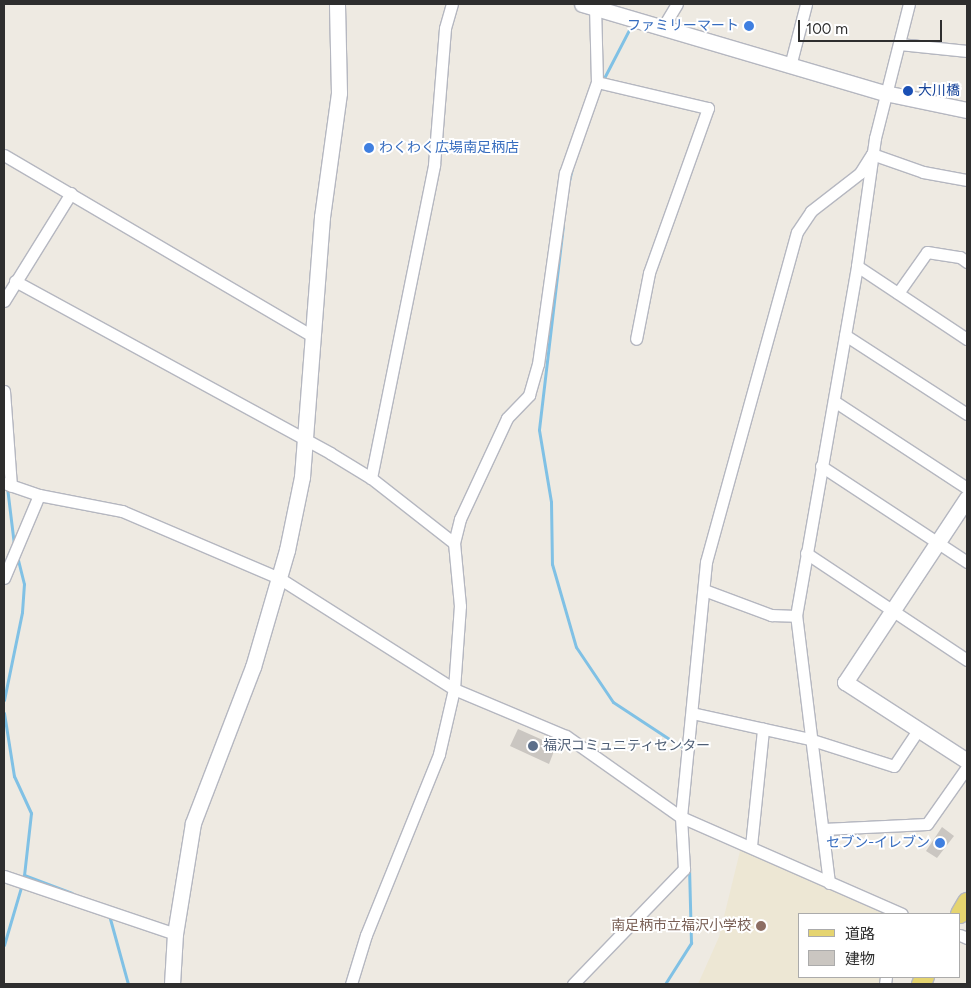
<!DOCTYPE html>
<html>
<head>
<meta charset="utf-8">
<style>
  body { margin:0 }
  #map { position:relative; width:971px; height:988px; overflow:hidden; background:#eeeae2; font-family:Figtree,"Noto Sans JP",sans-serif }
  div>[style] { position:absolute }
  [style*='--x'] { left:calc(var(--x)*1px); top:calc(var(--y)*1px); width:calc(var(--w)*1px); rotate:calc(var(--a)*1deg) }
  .education>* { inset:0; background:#ede7d4 }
  .stream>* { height:3px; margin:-1.5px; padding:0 1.5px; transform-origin:1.5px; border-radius:1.5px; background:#80c1e5 }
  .building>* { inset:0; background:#cac6c1 }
  .roads { filter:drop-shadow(1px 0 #b5b7c0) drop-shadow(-1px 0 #b5b7c0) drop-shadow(0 1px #b5b7c0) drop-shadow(0 -1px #b5b7c0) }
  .street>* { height:11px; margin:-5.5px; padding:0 5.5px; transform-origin:5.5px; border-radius:5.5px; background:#fff }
  .secondary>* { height:15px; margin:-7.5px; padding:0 7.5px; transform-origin:7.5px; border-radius:7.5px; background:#fff }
  .primary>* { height:18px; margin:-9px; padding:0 9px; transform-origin:9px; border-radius:9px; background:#e5d470 }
  .dots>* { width:14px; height:14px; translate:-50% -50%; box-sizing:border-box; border:2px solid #fff; border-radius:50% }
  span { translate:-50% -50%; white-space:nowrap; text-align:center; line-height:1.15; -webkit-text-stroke:4px #fff; paint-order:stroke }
  .shop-label { font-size:14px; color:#366cbe }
  .right { translate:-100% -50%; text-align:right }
  .left { translate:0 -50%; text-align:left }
  .transit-label { font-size:14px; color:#164399 }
  .service-label { font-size:14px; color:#4e5e75 }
  .education-label { font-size:14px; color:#785e54 }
  .frame { position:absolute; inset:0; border:5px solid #2e2e2e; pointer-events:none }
  .legend { position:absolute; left:798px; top:913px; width:162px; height:65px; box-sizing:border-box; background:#fff; border:1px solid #ababab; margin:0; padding:6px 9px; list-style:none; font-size:15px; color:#2e2e2e }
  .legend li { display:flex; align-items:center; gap:10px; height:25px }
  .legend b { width:25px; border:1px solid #ababab }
  .scale { position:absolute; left:798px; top:20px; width:144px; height:22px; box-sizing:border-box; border:2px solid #2e2e2e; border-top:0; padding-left:6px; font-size:15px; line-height:18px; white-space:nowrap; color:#2e2e2e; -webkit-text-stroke:4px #fff; paint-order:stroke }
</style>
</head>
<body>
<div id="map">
  <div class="education">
    <i style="clip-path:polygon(741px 847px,889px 914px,800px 914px,800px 977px,882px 977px,881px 984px,698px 984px,719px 937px)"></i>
  </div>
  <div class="stream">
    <i style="--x:603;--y:80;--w:61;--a:-62.6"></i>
    <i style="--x:569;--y:181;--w:13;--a:-77"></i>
    <i style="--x:563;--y:225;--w:206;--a:96.7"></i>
    <i style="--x:539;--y:430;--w:73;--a:80.5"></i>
    <i style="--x:551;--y:502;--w:62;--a:89.1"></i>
    <i style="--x:552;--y:564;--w:86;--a:73.9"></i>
    <i style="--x:576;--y:647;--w:66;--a:56.1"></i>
    <i style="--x:613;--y:702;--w:80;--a:33.3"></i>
    <i style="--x:7;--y:487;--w:58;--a:83.1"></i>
    <i style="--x:4;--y:700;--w:90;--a:-78.4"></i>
    <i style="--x:22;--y:612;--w:28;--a:-86"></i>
    <i style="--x:24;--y:584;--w:29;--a:-104"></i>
    <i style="--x:4;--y:713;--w:64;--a:81"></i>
    <i style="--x:14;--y:776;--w:41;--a:65.3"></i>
    <i style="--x:31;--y:813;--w:62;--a:96.4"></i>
    <i style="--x:24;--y:875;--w:51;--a:20.6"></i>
    <i style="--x:109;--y:915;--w:72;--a:74.6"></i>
    <i style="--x:4;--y:945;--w:64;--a:-73.6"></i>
    <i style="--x:665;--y:984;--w:49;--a:-57.6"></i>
    <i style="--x:691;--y:943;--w:75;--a:-91.5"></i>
  </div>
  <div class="building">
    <i style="clip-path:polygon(518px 729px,556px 746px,549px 764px,510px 746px)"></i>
    <i style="clip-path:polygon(942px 827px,954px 836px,937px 858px,926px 851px)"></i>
  </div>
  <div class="roads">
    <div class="street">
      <i style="--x:663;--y:27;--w:27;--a:-59"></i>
      <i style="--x:900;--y:44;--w:67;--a:6"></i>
      <i style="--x:790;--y:66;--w:64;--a:-75.5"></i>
      <i style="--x:597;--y:82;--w:114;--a:13.2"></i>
      <i style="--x:708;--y:108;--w:175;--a:109.7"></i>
      <i style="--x:649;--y:273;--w:67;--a:101.1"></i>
      <i style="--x:4;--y:155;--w:358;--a:30.4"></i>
      <i style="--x:857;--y:266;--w:132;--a:33.6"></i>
      <i style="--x:15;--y:281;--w:359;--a:28.6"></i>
      <i style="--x:330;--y:453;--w:48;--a:31.4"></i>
      <i style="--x:371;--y:478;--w:105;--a:38.1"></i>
      <i style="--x:898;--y:293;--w:50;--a:-54.7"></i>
      <i style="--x:927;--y:252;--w:33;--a:9"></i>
      <i style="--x:960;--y:257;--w:9;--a:36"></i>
      <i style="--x:4;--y:301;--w:127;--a:-58.2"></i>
      <i style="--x:845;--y:335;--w:145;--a:32.9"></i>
      <i style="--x:4;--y:391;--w:95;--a:85.8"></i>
      <i style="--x:834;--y:401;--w:159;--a:33.2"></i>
      <i style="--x:821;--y:466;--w:175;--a:33.3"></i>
      <i style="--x:371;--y:478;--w:319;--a:-78.6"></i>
      <i style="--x:434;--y:165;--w:137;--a:-85.4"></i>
      <i style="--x:445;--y:28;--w:25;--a:-74"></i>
      <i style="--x:4;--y:483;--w:37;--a:19"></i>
      <i style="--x:39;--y:495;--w:85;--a:10.9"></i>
      <i style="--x:122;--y:511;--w:171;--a:23.1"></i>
      <i style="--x:279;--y:578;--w:207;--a:32.4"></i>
      <i style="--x:454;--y:689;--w:121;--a:22.8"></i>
      <i style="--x:566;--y:736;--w:141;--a:35.2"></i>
      <i style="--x:681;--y:817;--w:241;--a:23.7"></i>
      <i style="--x:806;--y:553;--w:193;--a:33.6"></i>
      <i style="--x:4;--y:578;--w:90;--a:-67.1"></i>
      <i style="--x:704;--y:590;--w:72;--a:20.5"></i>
      <i style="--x:771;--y:615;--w:25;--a:2"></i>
      <i style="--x:692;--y:713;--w:120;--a:12.5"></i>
      <i style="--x:809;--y:739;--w:89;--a:17.6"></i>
      <i style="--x:894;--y:766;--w:43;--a:-56.3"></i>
      <i style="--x:823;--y:829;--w:104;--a:-2.8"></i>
      <i style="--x:927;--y:824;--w:70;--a:-54.9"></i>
      <i style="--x:751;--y:846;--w:118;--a:-84.1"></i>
      <i style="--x:4;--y:876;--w:181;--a:18.7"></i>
      <i style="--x:829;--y:883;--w:269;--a:-97"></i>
      <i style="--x:796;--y:616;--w:355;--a:-80.1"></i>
      <i style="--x:857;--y:266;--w:129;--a:-82"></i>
      <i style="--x:875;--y:138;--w:138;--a:-75.8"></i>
      <i style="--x:960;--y:935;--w:8;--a:23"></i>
      <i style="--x:351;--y:984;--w:51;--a:-73"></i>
      <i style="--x:366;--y:935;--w:195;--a:-68"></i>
      <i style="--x:439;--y:754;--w:67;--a:-77"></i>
      <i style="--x:454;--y:689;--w:83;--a:-85.9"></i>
      <i style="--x:460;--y:606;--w:63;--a:-95.4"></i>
      <i style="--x:454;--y:543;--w:25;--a:-76"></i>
      <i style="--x:460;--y:519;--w:111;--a:-65"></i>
      <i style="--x:507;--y:418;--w:32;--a:-46"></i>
      <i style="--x:529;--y:395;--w:32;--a:-74"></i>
      <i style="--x:538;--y:364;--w:193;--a:-82"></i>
      <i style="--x:565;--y:173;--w:96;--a:-70.6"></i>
      <i style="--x:597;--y:82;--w:78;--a:-91.5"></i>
      <i style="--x:573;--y:984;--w:160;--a:-46"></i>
      <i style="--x:684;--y:869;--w:52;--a:-93.3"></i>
      <i style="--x:681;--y:817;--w:256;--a:-84.4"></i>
      <i style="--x:706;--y:562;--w:342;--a:-74.6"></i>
      <i style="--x:797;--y:232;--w:25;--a:-56"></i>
      <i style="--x:811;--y:211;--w:62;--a:-37.8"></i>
      <i style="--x:860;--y:173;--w:22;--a:-58"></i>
      <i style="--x:872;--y:154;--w:54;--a:19.4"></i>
      <i style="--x:923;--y:172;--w:45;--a:10.3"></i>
      <i style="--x:885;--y:984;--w:7;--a:-82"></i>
    </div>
    <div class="secondary">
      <i style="--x:582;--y:4;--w:316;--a:16.4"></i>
      <i style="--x:885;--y:93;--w:84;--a:11.7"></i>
      <i style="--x:967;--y:498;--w:221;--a:123.5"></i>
      <i style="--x:845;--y:682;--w:145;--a:32.9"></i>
      <i style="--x:172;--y:984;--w:50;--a:-86.6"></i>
      <i style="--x:175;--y:934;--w:112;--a:-80.8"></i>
      <i style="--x:193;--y:823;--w:167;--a:-69"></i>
      <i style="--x:253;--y:667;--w:122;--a:-73.8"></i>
      <i style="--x:287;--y:550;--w:75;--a:-78.4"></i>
      <i style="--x:302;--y:477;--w:261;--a:-85.6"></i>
      <i style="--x:322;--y:217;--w:125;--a:-82.2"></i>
      <i style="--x:339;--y:93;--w:89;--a:-91.3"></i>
    </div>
    <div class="primary">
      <i style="--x:960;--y:914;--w:14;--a:-60"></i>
      <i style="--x:921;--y:984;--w:8;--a:-60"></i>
    </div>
  </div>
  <div class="dots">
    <i style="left:749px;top:26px;background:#3f7fe0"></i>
    <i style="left:908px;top:91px;background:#1a4fb4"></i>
    <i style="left:369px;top:148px;background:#3f7fe0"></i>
    <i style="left:533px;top:746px;background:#5c6f8a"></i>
    <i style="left:940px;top:843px;background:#3f7fe0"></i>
    <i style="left:761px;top:926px;background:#8d6e63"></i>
  </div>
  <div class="shop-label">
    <span class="right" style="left:739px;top:26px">ファミリーマート</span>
    <span class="left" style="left:379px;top:148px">わくわく広場南足柄店</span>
    <span class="right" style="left:930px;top:843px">セブン-イレブン</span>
  </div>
  <div class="transit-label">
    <span class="left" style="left:918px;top:91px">大川橋</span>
  </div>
  <div class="service-label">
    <span class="left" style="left:543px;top:746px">福沢コミュニティセンター</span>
  </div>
  <div class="education-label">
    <span class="right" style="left:751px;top:926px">南足柄市立福沢小学校</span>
  </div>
  <div class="frame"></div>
  <ul class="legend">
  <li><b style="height:6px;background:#e5d470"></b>道路</li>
  <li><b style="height:14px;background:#cac6c1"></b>建物</li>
  </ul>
  <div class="scale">100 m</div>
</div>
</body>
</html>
